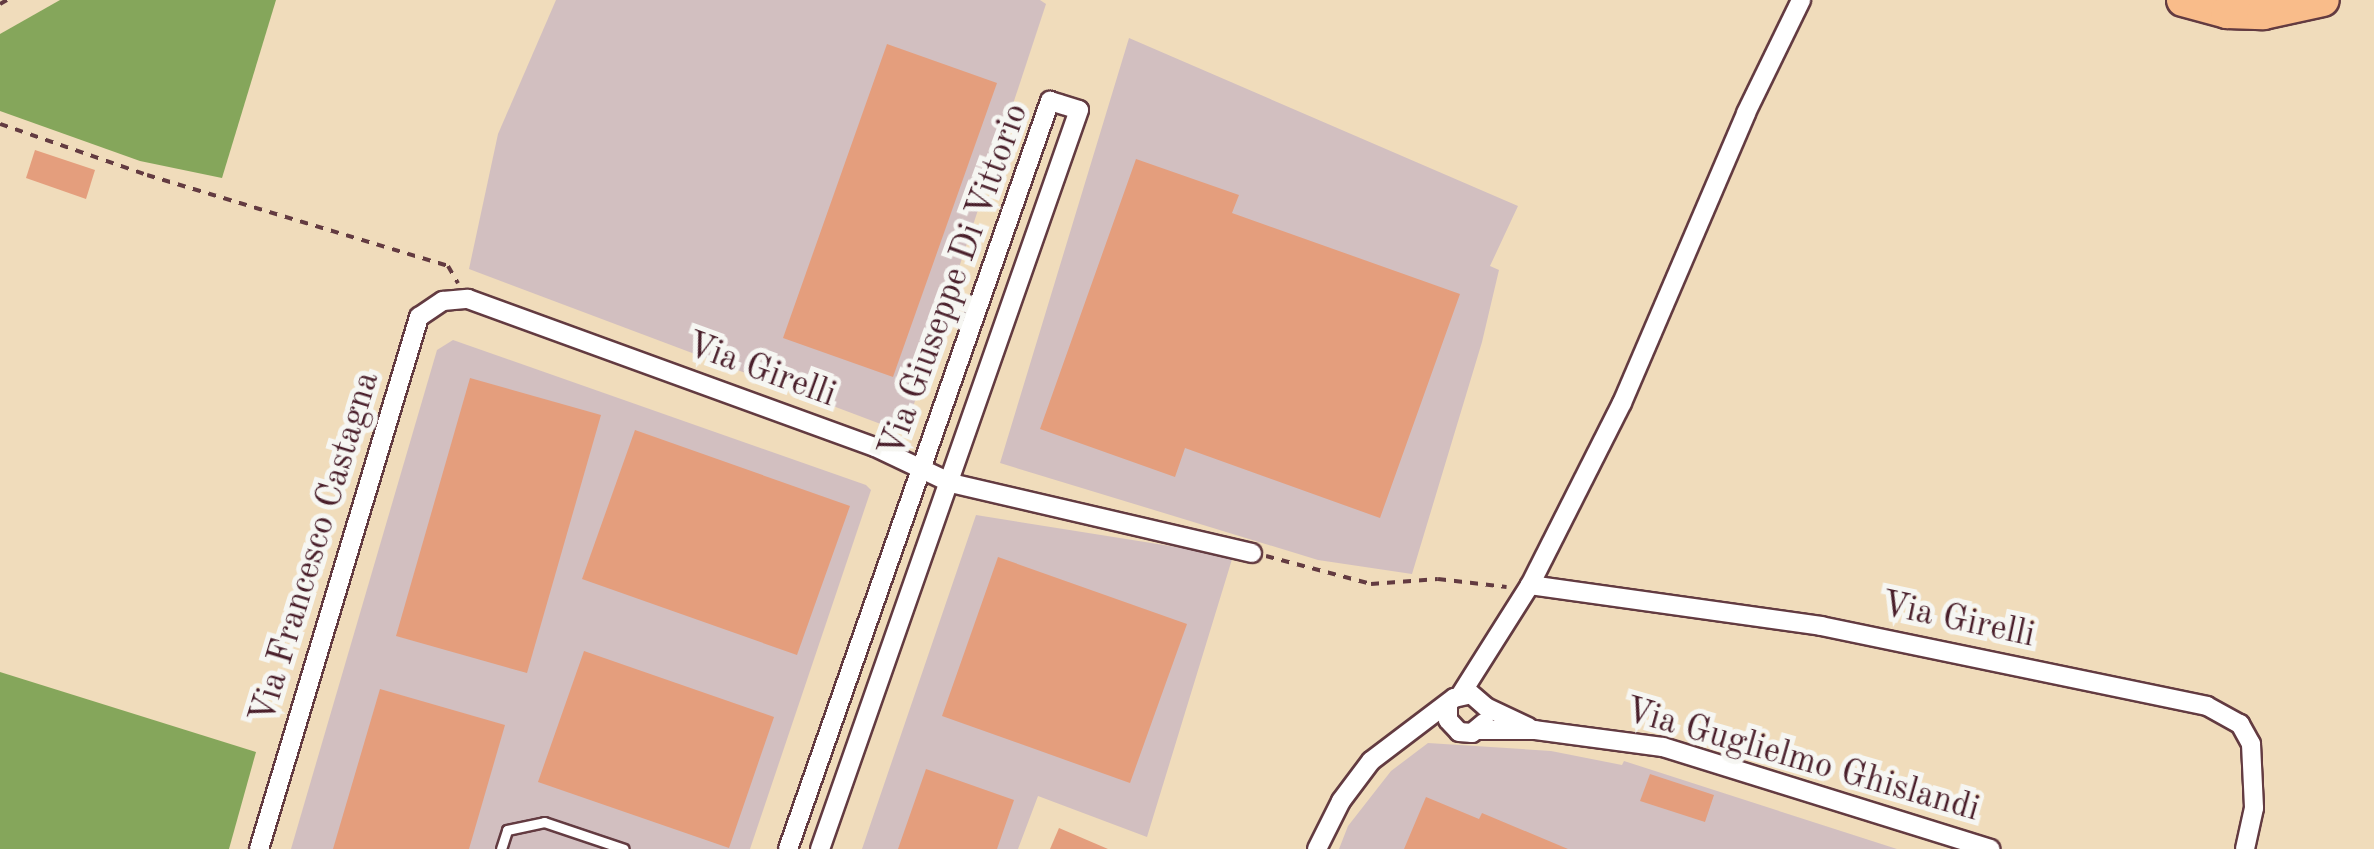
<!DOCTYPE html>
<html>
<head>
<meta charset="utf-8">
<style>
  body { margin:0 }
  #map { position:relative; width:2374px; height:849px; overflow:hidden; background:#f0dcbb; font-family:"Old Standard TT",serif }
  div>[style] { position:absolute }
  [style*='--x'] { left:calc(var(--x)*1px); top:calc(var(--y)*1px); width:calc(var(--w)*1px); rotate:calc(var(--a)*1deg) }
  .industrial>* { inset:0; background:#d2bfc0 }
  .forest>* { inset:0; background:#85a65b }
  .building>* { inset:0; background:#e49e7d }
  .path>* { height:4px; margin-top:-2px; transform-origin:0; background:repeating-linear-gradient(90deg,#633b41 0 8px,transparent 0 16px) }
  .roads { filter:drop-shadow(2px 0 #633b41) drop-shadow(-2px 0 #633b41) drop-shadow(0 2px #633b41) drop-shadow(0 -2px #633b41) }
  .service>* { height:9px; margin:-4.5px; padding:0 4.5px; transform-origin:4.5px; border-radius:4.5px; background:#fff }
  .minor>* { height:18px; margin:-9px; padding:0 9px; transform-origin:9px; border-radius:9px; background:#fff }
  .motorway>* { height:32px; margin:-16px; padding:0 16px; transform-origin:16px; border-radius:16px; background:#f9bc8a }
  span { translate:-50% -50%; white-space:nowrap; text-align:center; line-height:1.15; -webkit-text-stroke:10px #f6f6f2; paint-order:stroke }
  .street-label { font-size:35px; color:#4a1f2b }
</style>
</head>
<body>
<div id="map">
  <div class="industrial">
    <i style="clip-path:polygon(556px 0,1040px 0,1046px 4px,910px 416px,902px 425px,894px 429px,469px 269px,498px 134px)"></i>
    <i style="clip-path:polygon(1129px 38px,1518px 206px,1490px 266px,1499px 270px,1482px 342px,1412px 574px,1318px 560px,1000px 463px)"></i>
    <i style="clip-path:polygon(453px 340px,866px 485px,871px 490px,750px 849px,291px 849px,437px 350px)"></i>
    <i style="clip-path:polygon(976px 515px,1233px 556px,1147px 837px,1038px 796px,1018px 849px,862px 849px)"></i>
    <i style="clip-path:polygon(1428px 743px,1551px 751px,1622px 765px,1624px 761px,1897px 849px,1339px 849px,1348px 826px,1391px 771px)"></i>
  </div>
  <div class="forest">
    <i style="clip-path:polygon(60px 0,276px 0,222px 178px,140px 161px,0 111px,0 34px)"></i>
    <i style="clip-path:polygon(0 672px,256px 752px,229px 849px,0 849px)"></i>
  </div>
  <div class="building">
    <i style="clip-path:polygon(887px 44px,997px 83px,893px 377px,783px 338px)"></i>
    <i style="clip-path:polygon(35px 150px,95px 170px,86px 199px,26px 178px)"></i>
    <i style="clip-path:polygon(1136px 159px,1239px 195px,1232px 213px,1460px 294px,1380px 518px,1185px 448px,1175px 477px,1040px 429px)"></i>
    <i style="clip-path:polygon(470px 378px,601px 415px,527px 673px,396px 636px)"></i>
    <i style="clip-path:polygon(635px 430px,850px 506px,797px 655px,582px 579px)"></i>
    <i style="clip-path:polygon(998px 557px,1187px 624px,1130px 783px,942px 716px)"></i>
    <i style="clip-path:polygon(584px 651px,774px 717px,729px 848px,538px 782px)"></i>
    <i style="clip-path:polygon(380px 689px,505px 725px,469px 849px,333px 849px)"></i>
    <i style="clip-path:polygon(926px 769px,1014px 800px,997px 849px,898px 849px)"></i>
    <i style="clip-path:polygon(1650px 774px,1714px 795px,1705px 822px,1640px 801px)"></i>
    <i style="clip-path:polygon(1426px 797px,1479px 819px,1482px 813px,1568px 849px,1404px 849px)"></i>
    <i style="clip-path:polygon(1059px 828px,1108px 849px,1050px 849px)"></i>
  </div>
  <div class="path">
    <i style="--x:0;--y:4;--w:8;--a:-30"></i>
    <i style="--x:0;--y:124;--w:156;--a:19.1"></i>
    <i style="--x:147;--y:175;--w:314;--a:16.8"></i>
    <i style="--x:448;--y:266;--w:20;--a:60"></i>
    <i style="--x:1266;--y:556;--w:109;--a:14.9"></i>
    <i style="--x:1371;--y:584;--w:67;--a:-4.3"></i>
    <i style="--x:1438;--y:579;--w:69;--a:6.6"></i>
  </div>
  <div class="roads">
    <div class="service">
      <i style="--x:501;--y:849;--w:20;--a:-72"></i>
      <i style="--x:507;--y:830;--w:38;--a:-12"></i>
      <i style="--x:544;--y:822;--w:84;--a:18.6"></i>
    </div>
    <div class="minor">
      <i style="--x:1530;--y:585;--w:294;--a:8"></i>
      <i style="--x:1821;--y:626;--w:394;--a:11.7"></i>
      <i style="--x:2207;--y:706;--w:38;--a:29"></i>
      <i style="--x:2240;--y:724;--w:23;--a:61"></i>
      <i style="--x:2251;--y:744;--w:64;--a:87.3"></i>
      <i style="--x:2254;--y:808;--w:42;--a:102.4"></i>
      <i style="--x:1461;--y:694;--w:129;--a:-57.7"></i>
      <i style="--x:1530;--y:585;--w:204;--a:-63.2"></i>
      <i style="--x:1622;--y:403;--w:315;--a:-66.8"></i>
      <i style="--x:1746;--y:113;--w:126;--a:-64"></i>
      <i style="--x:1448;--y:706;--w:14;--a:90"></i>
      <i style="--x:1448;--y:720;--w:16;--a:47"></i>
      <i style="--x:1459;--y:732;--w:13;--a:4"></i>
      <i style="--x:1472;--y:733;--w:16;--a:-40"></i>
      <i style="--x:1479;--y:730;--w:56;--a:0"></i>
      <i style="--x:1535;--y:730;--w:129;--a:7.6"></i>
      <i style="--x:1663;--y:747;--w:343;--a:17.3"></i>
      <i style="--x:259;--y:849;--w:556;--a:-73.26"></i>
      <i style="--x:419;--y:317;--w:29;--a:-34"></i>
      <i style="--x:443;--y:301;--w:25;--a:-5"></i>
      <i style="--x:468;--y:299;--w:433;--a:20"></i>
      <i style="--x:875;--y:447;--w:84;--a:25.3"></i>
      <i style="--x:951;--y:483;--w:309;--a:13.1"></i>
      <i style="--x:788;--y:849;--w:793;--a:-70.7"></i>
      <i style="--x:1050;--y:101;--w:30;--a:17"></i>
      <i style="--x:1079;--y:110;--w:783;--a:109.31"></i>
      <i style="--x:1317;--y:849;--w:54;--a:-63.4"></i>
      <i style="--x:1341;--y:801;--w:50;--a:-53.1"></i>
      <i style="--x:1371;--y:761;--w:104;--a:-37.2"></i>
      <i style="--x:1454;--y:698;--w:17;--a:-13"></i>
      <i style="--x:1471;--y:694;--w:20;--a:41"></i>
      <i style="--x:1486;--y:707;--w:47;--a:25.5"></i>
    </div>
    <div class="motorway">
      <i style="--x:2183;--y:0;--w:46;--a:15.3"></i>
      <i style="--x:2227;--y:12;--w:36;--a:2"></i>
      <i style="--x:2263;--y:13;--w:61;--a:-12.2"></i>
    </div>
  </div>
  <div class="street-label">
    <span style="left:955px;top:281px;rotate:-70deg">Via Giuseppe Di Vittorio</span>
    <span style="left:761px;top:371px;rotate:20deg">Via Girelli</span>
    <span style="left:316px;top:548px;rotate:-73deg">Via Francesco Castagna</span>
    <span style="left:1958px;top:621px;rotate:12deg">Via Girelli</span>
    <span style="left:1802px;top:761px;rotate:16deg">Via Guglielmo Ghislandi</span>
  </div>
</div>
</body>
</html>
